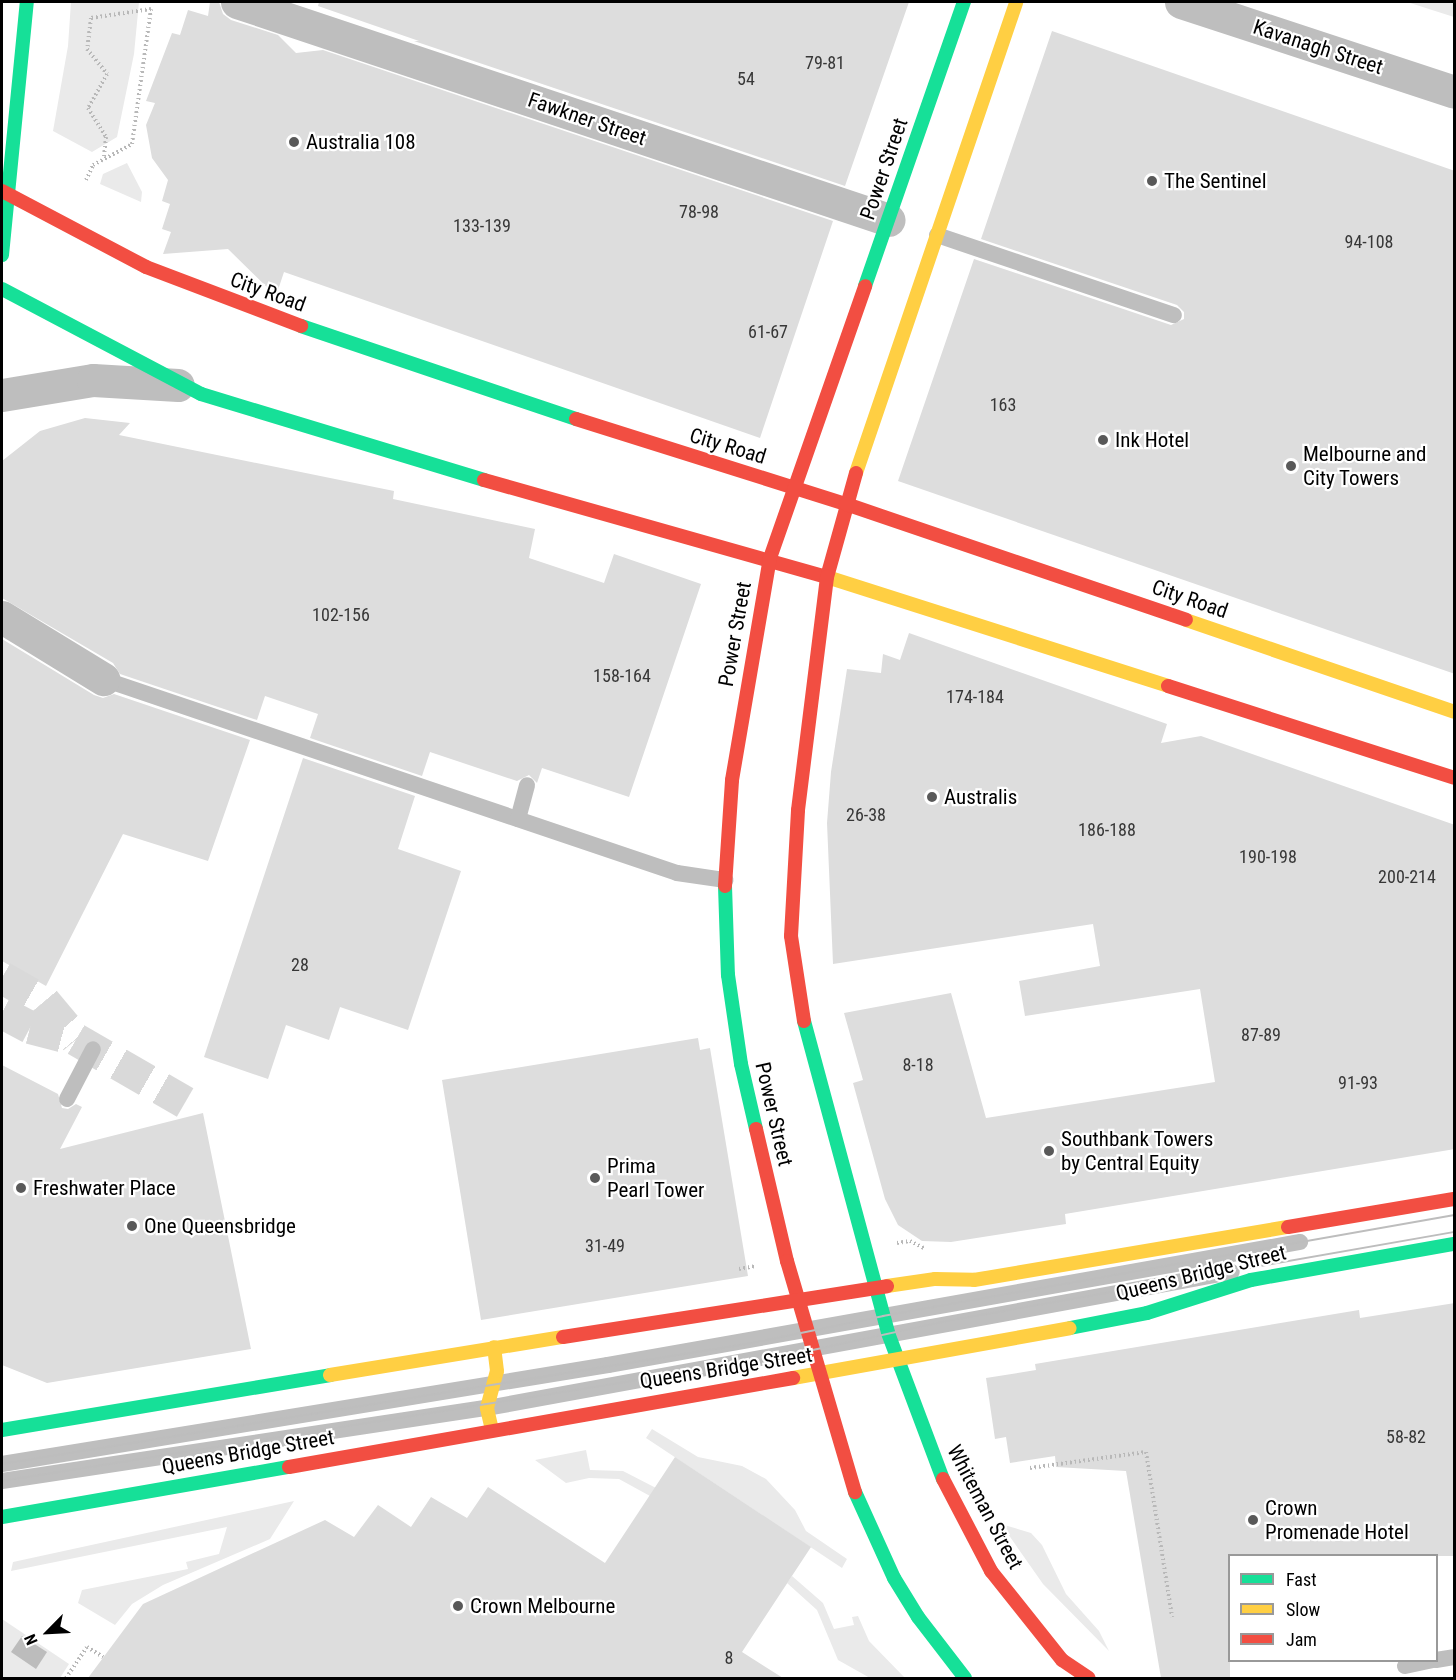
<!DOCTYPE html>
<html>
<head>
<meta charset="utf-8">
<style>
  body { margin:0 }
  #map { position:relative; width:1456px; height:1680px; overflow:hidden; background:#fff; font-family:"Roboto Condensed",sans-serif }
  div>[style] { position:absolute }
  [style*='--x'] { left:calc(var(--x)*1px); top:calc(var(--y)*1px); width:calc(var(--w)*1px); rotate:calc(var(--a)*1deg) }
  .green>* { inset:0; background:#eaeaea }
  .water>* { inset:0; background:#bcbcbc }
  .building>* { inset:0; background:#ddd }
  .street-tunnel>* { height:33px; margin-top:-16.5px; transform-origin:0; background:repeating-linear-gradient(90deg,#d9d9d9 0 33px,transparent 0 49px) }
  .path>* { height:4px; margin-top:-2px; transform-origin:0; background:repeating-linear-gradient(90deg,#b8b8b8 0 1.5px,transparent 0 4.5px) }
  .lane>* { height:16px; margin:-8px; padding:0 8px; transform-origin:8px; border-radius:8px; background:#bebebe }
  .street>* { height:33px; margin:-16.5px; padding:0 16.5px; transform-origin:16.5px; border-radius:16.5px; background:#bebebe }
  .fast>* { height:14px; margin:-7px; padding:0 7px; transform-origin:7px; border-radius:7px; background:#16e098 }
  .slow>* { height:14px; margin:-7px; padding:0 7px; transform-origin:7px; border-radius:7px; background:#ffcf43 }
  .jam>* { height:14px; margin:-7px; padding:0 7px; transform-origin:7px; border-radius:7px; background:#f24e42 }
  .tram>* { height:1.5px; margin:-0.75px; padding:0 0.75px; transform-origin:0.75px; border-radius:0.75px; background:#bdbdbd }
  .dots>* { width:16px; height:16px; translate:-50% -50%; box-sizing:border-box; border:3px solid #fff; border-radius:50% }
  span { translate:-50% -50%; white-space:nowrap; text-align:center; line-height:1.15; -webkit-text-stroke:4.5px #fff; paint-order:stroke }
  .number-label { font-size:18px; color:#373737 }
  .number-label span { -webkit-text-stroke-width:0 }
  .street-label { font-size:21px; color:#000 }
  .poi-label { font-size:21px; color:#000 }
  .left { translate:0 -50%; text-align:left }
  .frame { position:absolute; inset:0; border:3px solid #000; pointer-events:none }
  .legend { position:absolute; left:1228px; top:1554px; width:210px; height:108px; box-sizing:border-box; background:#fff; border:2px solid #999; margin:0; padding:8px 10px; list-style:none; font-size:18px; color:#000 }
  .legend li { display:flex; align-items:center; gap:12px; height:30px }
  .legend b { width:30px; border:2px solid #999 }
  .north { position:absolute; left:18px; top:1602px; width:60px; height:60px; -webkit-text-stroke:4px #fff; paint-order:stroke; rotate:246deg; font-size:16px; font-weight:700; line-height:24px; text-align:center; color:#000 }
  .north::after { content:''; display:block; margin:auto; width:21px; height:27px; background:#000; clip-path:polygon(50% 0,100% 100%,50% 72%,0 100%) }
</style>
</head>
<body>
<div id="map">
  <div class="green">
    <i style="clip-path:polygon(71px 2px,139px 2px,134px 54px,117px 137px,92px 152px,53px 131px,68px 46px)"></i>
    <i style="clip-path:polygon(1407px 2px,1454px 2px,1454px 17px)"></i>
    <i style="clip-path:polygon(127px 163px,142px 192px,141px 202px,100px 184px,103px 174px)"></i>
    <i style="clip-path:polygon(652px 1429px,698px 1457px,742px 1466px,766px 1479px,795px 1510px,806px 1531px,847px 1559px,842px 1568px,646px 1438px)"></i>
    <i style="clip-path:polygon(586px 1450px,590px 1470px,623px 1471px,656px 1488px,650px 1496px,619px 1479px,589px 1478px,566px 1483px,535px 1460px)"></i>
    <i style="clip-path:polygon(294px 1501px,270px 1539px,163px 1585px,132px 1604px,115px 1625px,78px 1603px,82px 1590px,188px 1569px,186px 1562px,219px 1554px,227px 1527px,11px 1571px,13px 1562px)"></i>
    <i style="clip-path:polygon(1001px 1524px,1031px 1533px,1042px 1545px,1066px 1594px,1099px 1631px,1109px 1651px,1043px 1584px)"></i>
    <i style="clip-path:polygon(792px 1576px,823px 1603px,834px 1629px,854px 1625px,852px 1617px,858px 1616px,869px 1641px,905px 1678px,870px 1678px,838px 1660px,817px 1610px,787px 1583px)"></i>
    <i style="clip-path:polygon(2px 1619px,69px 1664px,60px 1678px,2px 1678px)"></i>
  </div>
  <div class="water">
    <i style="clip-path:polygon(22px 1636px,47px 1652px,36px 1669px,11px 1652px)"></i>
  </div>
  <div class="building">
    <i style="clip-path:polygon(210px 2px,219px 2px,223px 14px,231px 20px,278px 35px,296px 53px,323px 50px,833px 221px,760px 438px,284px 272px,276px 296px,228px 249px,163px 254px,171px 232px,162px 229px,170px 204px,162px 201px,168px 180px,152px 158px,146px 125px,155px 103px,146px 101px,172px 33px,180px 35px,188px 10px,208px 16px)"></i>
    <i style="clip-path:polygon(319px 2px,909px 2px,845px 186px,414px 41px,419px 41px,318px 6px)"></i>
    <i style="clip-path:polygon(1052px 31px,1455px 171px,1455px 674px,898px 481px,974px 259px,1171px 325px,1184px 319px,1184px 312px,1177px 305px,981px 239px)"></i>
    <i style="clip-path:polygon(85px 418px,130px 423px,119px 435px,394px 491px,393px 499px,535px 529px,529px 558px,604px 583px,614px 554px,701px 584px,629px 797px,542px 768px,537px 783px,529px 775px,517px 781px,430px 752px,422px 776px,310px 738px,318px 714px,265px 696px,257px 720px,120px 674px,113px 663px,2px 598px,2px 461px,40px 431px)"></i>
    <i style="clip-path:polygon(909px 633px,1167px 724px,1161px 743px,1201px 736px,1455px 825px,1455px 1149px,1065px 1214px,1066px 1224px,951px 1242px,922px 1241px,898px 1225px,885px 1199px,853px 1083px,863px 1080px,844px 1013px,951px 993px,986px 1118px,1215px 1082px,1200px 989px,1025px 1016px,1019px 981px,1100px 966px,1093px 924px,833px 964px,827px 823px,831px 772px,847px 669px,881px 673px,883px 654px,900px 660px)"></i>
    <i style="clip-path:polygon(2px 639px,94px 695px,103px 698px,114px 694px,250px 740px,208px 861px,123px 834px,46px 986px,2px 961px)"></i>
    <i style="clip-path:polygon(303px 758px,415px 796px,398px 849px,461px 871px,408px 1030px,340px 1007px,329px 1040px,286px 1025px,268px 1079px,204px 1057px)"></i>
    <i style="clip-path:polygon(698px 1038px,700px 1050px,710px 1048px,748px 1276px,481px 1320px,442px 1080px)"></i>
    <i style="clip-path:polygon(2px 1065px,58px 1094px,62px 1108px,68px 1109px,76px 1104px,82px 1107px,60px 1149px,203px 1113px,251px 1349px,47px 1383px,2px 1365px)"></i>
    <i style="clip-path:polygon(1455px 1303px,1455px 1556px,1230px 1556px,1230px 1678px,1161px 1678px,1126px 1471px,1056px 1467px,1055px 1456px,1010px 1463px,1006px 1437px,995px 1439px,986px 1378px,1036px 1370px,1035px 1364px,1359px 1310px,1360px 1318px)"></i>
    <i style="clip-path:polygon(675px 1457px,811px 1547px,742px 1652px,783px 1678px,88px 1678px,143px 1604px,325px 1520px,354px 1537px,378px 1505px,411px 1527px,431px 1497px,467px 1518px,488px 1487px,605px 1563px)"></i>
  </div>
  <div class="street-tunnel">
    <i style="--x:2;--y:977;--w:48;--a:29.7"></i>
    <i style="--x:44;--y:1001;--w:50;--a:49.9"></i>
    <i style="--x:2;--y:1012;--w:32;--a:28"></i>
    <i style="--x:30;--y:1027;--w:48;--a:14.6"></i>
    <i style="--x:76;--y:1039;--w:126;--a:30"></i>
  </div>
  <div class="path">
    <i style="--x:86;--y:180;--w:17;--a:-65"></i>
    <i style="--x:93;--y:165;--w:44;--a:-28.3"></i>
    <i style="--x:132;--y:144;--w:136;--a:-82"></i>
    <i style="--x:151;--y:9;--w:61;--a:171.5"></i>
    <i style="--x:91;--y:18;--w:31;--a:97"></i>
    <i style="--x:87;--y:49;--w:32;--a:51"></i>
    <i style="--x:107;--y:74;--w:39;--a:119"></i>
    <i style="--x:88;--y:108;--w:34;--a:58"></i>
    <i style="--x:106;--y:137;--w:20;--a:96"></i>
    <i style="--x:897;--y:1243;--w:13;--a:-9"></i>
    <i style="--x:910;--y:1241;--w:16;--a:27"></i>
    <i style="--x:739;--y:1269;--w:17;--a:-10"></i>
    <i style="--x:1030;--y:1468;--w:117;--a:-7.9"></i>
    <i style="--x:1146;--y:1452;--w:167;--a:81"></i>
    <i style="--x:66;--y:1678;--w:37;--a:-56"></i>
    <i style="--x:87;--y:1647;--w:19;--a:32"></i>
  </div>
  <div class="lane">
    <i style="--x:937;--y:235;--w:250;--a:18.7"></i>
    <i style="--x:103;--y:679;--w:606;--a:18.67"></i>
    <i style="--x:677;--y:873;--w:49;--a:8.3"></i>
    <i style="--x:518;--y:819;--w:35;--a:-75"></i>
    <i style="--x:67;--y:1099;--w:56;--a:-62.5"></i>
    <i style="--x:2;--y:1464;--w:614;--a:-9.28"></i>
    <i style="--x:608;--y:1365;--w:703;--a:-10.08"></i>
    <i style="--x:2;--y:1481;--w:490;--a:-8.6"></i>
    <i style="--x:487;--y:1408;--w:757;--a:-10.35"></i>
    <i style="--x:1436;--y:1660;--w:18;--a:-9"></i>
    <i style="--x:1405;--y:1666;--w:30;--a:-12"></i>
  </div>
  <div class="street">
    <i style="--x:237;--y:2;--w:687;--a:18.49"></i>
    <i style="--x:1181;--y:2;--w:287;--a:18.2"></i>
    <i style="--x:2;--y:395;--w:92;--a:-9.4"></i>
    <i style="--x:93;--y:380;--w:85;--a:3.4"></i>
    <i style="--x:2;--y:617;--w:119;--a:31.5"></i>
  </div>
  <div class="fast">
    <i style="--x:2;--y:255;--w:254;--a:-84.4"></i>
    <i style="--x:865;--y:286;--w:301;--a:-70.8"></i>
    <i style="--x:2;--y:289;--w:225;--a:27.8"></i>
    <i style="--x:201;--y:394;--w:296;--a:16.9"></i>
    <i style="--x:301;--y:326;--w:290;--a:18.7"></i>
    <i style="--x:725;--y:886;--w:89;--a:88.1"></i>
    <i style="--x:728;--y:975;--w:90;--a:81.7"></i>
    <i style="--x:741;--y:1064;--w:67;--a:77"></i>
    <i style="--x:804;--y:1021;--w:323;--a:74.9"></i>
    <i style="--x:888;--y:1333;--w:156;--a:69.4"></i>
    <i style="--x:1070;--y:1328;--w:78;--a:-11"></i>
    <i style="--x:1147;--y:1313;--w:109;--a:-17.6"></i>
    <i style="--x:1251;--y:1280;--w:206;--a:-10.1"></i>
    <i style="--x:2;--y:1430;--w:333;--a:-9.5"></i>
    <i style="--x:855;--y:1492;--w:94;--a:65.6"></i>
    <i style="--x:894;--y:1578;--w:46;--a:58.4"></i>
    <i style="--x:918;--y:1617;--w:77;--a:52.4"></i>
    <i style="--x:2;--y:1517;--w:291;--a:-9.9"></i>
  </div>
  <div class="slow">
    <i style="--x:856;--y:473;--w:497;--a:-71.2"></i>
    <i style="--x:827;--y:577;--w:358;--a:17.7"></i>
    <i style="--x:1186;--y:620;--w:283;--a:18.9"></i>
    <i style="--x:887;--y:1286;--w:49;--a:-8.3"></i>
    <i style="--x:935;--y:1279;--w:39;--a:1"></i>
    <i style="--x:974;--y:1280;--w:318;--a:-9.6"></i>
    <i style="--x:330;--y:1375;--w:236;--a:-9.3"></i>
    <i style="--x:793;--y:1378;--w:281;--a:-10.2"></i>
    <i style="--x:492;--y:1430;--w:23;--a:-103"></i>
    <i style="--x:487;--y:1408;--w:38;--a:-75"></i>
    <i style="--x:497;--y:1371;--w:24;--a:-97"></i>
  </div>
  <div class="jam">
    <i style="--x:2;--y:191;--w:163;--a:27.8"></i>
    <i style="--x:146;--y:267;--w:166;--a:20.8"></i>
    <i style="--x:576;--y:419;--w:283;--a:17.5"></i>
    <i style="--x:484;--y:480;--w:356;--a:15.8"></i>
    <i style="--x:827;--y:577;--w:108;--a:-74.4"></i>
    <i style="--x:846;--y:504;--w:359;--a:18.8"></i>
    <i style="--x:770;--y:558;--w:288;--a:-70.7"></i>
    <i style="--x:1168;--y:686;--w:300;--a:17.8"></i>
    <i style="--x:725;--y:886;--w:106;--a:-86.2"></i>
    <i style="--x:732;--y:780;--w:225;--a:-80.3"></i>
    <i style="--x:804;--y:1021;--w:86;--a:-98.7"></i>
    <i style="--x:791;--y:936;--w:126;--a:-86.8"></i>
    <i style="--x:798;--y:810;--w:235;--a:-82.9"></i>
    <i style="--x:756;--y:1129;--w:136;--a:76.8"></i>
    <i style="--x:787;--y:1261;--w:241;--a:73.6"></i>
    <i style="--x:1288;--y:1227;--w:168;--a:-9.6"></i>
    <i style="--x:563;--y:1337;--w:328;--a:-8.9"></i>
    <i style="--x:289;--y:1467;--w:512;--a:-10.01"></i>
    <i style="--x:943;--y:1479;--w:104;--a:62.4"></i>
    <i style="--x:991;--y:1571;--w:114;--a:51.4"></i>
    <i style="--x:1062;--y:1660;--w:32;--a:34"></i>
  </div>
  <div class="tram">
    <i style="--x:2;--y:1464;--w:760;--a:-9.16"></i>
    <i style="--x:752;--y:1343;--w:134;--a:-11.6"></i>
    <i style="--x:883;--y:1316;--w:580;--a:-10.03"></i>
    <i style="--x:2;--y:1481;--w:663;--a:-9.02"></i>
    <i style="--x:657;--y:1377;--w:158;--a:-9.8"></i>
    <i style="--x:813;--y:1350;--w:142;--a:-12.2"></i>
    <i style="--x:952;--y:1320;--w:510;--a:-9.94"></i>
  </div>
  <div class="dots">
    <i style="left:294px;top:142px;background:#595959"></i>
    <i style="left:1152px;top:181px;background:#595959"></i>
    <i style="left:1103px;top:440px;background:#595959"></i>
    <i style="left:1291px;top:466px;background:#595959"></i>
    <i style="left:932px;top:797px;background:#595959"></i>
    <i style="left:1049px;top:1151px;background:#595959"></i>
    <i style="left:595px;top:1178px;background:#595959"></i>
    <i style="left:21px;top:1188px;background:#595959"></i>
    <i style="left:132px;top:1226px;background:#595959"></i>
    <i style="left:1253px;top:1520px;background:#595959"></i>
    <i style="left:458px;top:1606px;background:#595959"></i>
  </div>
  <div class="number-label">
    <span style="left:825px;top:63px">79-81</span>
    <span style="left:746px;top:79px">54</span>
    <span style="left:699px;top:212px">78-98</span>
    <span style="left:482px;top:226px">133-139</span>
    <span style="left:1369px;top:242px">94-108</span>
    <span style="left:768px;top:332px">61-67</span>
    <span style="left:1003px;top:405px">163</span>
    <span style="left:341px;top:615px">102-156</span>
    <span style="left:622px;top:676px">158-164</span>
    <span style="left:975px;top:697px">174-184</span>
    <span style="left:866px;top:815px">26-38</span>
    <span style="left:1107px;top:830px">186-188</span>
    <span style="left:1268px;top:857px">190-198</span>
    <span style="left:1407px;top:877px">200-214</span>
    <span style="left:300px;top:965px">28</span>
    <span style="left:1261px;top:1035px">87-89</span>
    <span style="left:918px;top:1065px">8-18</span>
    <span style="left:1358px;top:1083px">91-93</span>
    <span style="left:605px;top:1246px">31-49</span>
    <span style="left:1406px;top:1437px">58-82</span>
    <span style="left:729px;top:1658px">8</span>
  </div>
  <div class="street-label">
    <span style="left:1318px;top:47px;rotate:18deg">Kavanagh Street</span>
    <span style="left:587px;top:119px;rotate:19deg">Fawkner Street</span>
    <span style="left:884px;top:169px;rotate:-71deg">Power Street</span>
    <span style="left:268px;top:292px;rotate:20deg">City Road</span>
    <span style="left:728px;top:446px;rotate:17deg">City Road</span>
    <span style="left:1190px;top:599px;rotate:19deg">City Road</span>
    <span style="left:735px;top:634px;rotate:-80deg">Power Street</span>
    <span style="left:774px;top:1114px;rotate:77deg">Power Street</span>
    <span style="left:1201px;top:1273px;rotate:-14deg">Queens Bridge Street</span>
    <span style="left:726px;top:1368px;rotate:-9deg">Queens Bridge Street</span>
    <span style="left:248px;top:1452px;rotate:-10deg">Queens Bridge Street</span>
    <span style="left:985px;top:1507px;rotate:62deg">Whiteman Street</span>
  </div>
  <div class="poi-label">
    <span class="left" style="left:306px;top:142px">Australia 108</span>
    <span class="left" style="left:1164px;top:181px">The Sentinel</span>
    <span class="left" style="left:1115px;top:440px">Ink Hotel</span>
    <span class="left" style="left:1303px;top:466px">Melbourne and<br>City Towers</span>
    <span class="left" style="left:944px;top:797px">Australis</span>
    <span class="left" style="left:1061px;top:1151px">Southbank Towers<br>by Central Equity</span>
    <span class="left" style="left:607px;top:1178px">Prima<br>Pearl Tower</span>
    <span class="left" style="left:33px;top:1188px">Freshwater Place</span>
    <span class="left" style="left:144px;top:1226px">One Queensbridge</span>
    <span class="left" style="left:1265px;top:1520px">Crown<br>Promenade Hotel</span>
    <span class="left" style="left:470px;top:1606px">Crown Melbourne</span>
  </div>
  <div class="frame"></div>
  <ul class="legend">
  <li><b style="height:8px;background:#16e098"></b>Fast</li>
  <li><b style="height:8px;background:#ffcf43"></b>Slow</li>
  <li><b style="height:8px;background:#f24e42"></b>Jam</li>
  </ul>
  <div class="north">N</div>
</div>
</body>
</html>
